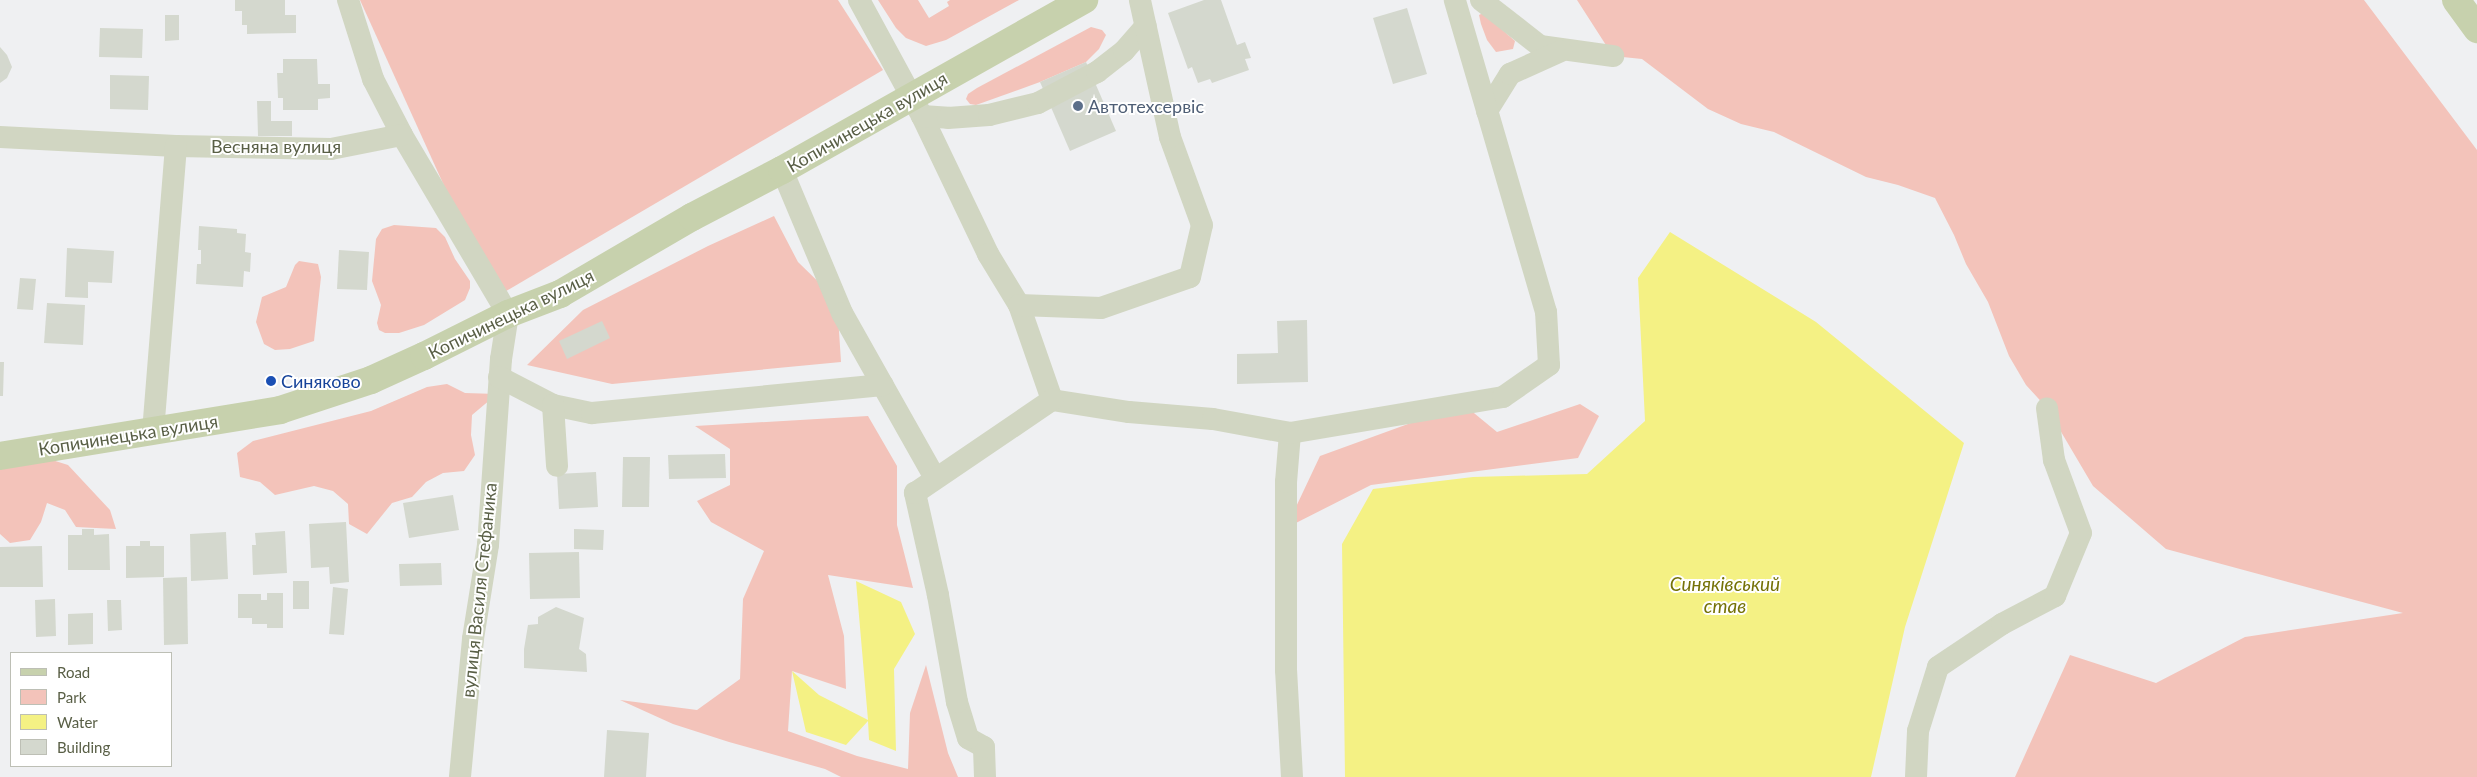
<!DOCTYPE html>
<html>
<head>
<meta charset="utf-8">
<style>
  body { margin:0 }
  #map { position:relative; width:2477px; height:777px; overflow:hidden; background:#eff0f2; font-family:Lato,sans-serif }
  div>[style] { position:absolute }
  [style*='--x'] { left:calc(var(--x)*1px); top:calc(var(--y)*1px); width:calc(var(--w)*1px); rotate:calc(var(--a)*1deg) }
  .green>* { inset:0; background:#f3c3ba }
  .water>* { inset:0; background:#f4f184 }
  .building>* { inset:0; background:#d4d8ce }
  .minor>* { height:22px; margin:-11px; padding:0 11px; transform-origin:11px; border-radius:11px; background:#d1d6c2 }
  .major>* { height:28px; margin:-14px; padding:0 14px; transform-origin:14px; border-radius:14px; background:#c7d1ad }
  .dots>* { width:14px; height:14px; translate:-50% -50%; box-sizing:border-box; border:2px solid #fff; border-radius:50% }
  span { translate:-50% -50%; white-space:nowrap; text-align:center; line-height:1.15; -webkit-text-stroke:4px #fff; paint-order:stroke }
  .service-label { font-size:18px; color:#4e5e75 }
  .left { translate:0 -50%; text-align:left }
  .street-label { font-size:18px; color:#595f46 }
  .transit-label { font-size:18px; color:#164399 }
  .water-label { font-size:19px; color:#757207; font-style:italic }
  .legend { position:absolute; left:10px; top:652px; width:162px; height:115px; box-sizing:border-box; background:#fff; border:1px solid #bdbfb5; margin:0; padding:6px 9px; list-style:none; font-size:15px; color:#595f46 }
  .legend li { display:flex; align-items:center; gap:10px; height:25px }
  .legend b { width:25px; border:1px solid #bdbfb5 }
</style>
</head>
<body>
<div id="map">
  <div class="green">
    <i style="clip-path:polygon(360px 0,838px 0,883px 70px,501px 294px,446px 190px)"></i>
    <i style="clip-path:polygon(878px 0,918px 0,929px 18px,949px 6px,947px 2px,950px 0,1019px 0,946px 40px,926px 46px,906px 38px,896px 28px)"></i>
    <i style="clip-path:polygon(1577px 0,2364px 0,2477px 150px,2477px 777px,2015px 777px,2070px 655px,2156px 683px,2245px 637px,2403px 613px,2166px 549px,2093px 486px,2047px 408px,2026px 385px,2009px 356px,1988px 302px,1966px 264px,1954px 235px,1935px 198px,1898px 185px,1866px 177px,1774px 132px,1741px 124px,1708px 109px,1642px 59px,1613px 56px)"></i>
    <i style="clip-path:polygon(1483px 13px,1515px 41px,1513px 49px,1496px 52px,1487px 40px,1481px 24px,1479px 15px)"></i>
    <i style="clip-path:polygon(1091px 27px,1102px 30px,1106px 35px,1099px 49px,1086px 62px,1040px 82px,976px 105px,970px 104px,966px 99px,968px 94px,977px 88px)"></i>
    <i style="clip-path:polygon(774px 216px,798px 262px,837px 300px,841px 362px,612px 384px,527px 365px,583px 310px,708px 246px)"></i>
    <i style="clip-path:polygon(394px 225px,436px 228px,445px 237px,455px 259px,470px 281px,470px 288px,465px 300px,424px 325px,399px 333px,385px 333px,379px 330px,377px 323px,381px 305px,372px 281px,376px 239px,382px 229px)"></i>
    <i style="clip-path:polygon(299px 261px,318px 264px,321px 277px,314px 341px,290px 349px,275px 350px,264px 344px,256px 322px,262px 297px,286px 287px,295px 265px)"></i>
    <i style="clip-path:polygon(447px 384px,465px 393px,497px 394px,472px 415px,471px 435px,475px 455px,464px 471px,443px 473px,426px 482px,412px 497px,392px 503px,367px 534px,349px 524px,348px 504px,333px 491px,314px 486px,275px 495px,260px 482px,240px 477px,237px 453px,253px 441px,371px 411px,427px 387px)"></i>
    <i style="clip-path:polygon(1463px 404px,1497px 432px,1580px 404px,1599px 416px,1578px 458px,1371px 485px,1286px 528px,1320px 456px)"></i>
    <i style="clip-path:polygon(868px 416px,897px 466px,897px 525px,913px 588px,828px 575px,844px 636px,846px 689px,792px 671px,788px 731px,857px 756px,908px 769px,910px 713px,926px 665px,948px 753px,958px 777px,841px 777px,825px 769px,729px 742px,673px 724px,620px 700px,697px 710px,740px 679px,743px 599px,764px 551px,711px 522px,697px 501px,730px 485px,730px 449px,695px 426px)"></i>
    <i style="clip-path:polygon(49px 459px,68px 465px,110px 510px,116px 529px,76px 527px,65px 510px,47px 503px,41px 522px,30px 540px,10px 543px,0 534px,0 461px)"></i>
  </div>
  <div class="water">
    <i style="clip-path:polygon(1670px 232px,1816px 322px,1964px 443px,1905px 627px,1871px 777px,1345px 777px,1342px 544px,1373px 489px,1473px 477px,1587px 474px,1645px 421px,1638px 278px)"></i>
    <i style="clip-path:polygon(856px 581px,901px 602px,915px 634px,894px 669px,896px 751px,869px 740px,868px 721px,846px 745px,806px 732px,792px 671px,819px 695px,868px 720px)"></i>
  </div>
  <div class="building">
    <i style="clip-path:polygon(235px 0,285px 0,285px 15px,296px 15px,296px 33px,247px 34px,247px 25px,242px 25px,242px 11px,235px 11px)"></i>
    <i style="clip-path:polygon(1204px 0,1221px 0,1237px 45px,1245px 42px,1251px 58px,1245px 59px,1249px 70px,1212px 83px,1210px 79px,1198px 83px,1192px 67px,1188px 69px,1168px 13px)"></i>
    <i style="clip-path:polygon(1407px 8px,1427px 74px,1393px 84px,1373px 18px)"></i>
    <i style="clip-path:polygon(165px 15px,179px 15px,179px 40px,165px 41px)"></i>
    <i style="clip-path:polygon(100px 28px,143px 29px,142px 58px,99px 57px)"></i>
    <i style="clip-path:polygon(0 47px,7px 55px,12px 67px,7px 78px,0 83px)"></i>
    <i style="clip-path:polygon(283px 59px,317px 59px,318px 84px,330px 84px,330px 98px,318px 99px,318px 110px,283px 110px,283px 98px,278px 98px,277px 73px,283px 73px)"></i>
    <i style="clip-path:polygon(1086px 62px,1116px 131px,1070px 151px,1040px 82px)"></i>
    <i style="clip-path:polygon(110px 75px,149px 76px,148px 110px,110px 109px)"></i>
    <i style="clip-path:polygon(257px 101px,271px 101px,271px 121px,292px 121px,292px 136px,258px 136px)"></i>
    <i style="clip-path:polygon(199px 226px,237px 229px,237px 233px,246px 234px,245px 252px,251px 253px,250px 272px,244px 271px,243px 287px,196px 284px,197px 264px,201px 264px,201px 250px,198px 250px)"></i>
    <i style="clip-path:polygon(67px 248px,114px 251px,112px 283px,88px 282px,88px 298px,65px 297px)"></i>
    <i style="clip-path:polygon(339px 250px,369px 252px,367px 290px,337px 289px)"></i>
    <i style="clip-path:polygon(20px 278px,36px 279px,33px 310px,17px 309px)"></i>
    <i style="clip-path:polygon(47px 303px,85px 305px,83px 345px,44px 343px)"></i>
    <i style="clip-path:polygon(1307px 320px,1308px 382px,1237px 384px,1237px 354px,1278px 353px,1277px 321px)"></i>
    <i style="clip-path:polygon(602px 321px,610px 338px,567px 359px,559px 341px)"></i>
    <i style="clip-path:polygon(0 362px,4px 362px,3px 396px,0 396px)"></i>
    <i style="clip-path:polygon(725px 454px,726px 478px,669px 479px,668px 455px)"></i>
    <i style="clip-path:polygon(623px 457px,650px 457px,649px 507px,622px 507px)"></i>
    <i style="clip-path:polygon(596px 472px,598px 507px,559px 509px,557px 474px)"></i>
    <i style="clip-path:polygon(453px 495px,459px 530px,409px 538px,403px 503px)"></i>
    <i style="clip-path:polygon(346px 522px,349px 582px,330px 584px,329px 567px,311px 568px,309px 524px)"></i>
    <i style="clip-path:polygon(82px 529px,94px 529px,94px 535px,109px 534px,110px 570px,68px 570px,68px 535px,82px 535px)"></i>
    <i style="clip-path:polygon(574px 529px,604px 530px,603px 550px,574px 549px)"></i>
    <i style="clip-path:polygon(285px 531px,287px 573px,253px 575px,252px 545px,256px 545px,255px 533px)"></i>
    <i style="clip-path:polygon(226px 532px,228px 579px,191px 581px,190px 534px)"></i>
    <i style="clip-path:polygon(140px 541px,150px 541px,150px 546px,164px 546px,164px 577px,126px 578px,126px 546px,140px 546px)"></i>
    <i style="clip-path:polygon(42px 546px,43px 587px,0 587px,0 547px)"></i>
    <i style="clip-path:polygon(579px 552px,580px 598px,530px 599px,529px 553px)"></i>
    <i style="clip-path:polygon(441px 563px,442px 585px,400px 586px,399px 564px)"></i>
    <i style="clip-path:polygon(187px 577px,188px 644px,164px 645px,163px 578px)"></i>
    <i style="clip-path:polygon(293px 581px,309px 581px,309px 609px,293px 609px)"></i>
    <i style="clip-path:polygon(333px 587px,348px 589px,344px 635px,329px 634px)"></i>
    <i style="clip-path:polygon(267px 593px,283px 593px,283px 628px,267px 628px,267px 624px,252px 624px,252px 618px,238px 618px,238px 594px,261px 594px,261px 600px,267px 600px)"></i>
    <i style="clip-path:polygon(55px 599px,56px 636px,36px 637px,35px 600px)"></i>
    <i style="clip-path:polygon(107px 600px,121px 600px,122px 630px,108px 631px)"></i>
    <i style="clip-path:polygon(556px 607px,584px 618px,579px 649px,586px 654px,587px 672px,524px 668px,524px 649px,528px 625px,538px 624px,538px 617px)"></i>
    <i style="clip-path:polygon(93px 613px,93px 644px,68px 645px,68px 614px)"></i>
    <i style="clip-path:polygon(607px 730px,649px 733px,646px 777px,604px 777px)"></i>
  </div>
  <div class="minor">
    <i style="--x:348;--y:0;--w:83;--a:72.4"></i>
    <i style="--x:373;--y:79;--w:63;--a:62.6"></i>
    <i style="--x:402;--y:135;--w:208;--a:59.4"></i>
    <i style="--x:508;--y:314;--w:46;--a:98.8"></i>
    <i style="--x:501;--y:359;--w:186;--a:94"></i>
    <i style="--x:488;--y:545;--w:95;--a:99.1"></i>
    <i style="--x:473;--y:639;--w:139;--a:95.4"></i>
    <i style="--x:859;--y:0;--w:132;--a:61.5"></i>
    <i style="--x:922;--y:116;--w:153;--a:64.4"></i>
    <i style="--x:988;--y:254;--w:60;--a:58.7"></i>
    <i style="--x:1019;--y:305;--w:101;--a:70.8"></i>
    <i style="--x:1052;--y:400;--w:78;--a:8.9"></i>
    <i style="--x:1129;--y:412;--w:84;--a:4.8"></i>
    <i style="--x:1213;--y:419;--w:78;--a:10.3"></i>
    <i style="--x:1481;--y:0;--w:75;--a:37.9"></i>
    <i style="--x:1540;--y:46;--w:74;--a:7.8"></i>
    <i style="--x:1487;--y:111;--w:44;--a:-58.1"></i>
    <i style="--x:1510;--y:74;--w:56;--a:-24.3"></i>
    <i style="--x:922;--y:116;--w:26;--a:4"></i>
    <i style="--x:948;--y:118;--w:41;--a:-4.2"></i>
    <i style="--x:989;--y:115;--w:50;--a:-13.8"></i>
    <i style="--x:1038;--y:103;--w:67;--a:-27.7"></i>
    <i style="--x:1097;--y:72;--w:34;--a:-38"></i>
    <i style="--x:1124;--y:51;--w:33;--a:-49"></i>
    <i style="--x:0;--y:137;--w:176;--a:2.9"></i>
    <i style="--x:176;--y:146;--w:155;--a:1.1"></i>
    <i style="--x:331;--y:149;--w:72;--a:-11.2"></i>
    <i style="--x:782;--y:170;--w:155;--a:67.2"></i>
    <i style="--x:842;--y:313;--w:189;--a:60.6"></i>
    <i style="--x:1019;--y:305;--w:82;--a:2.1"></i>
    <i style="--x:1101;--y:308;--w:94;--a:-19.2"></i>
    <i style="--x:1190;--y:277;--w:53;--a:-77"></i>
    <i style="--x:1202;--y:225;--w:94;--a:-110"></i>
    <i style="--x:1170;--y:137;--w:140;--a:-102.4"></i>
    <i style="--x:499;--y:377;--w:61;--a:27.4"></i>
    <i style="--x:553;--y:405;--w:40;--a:12"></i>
    <i style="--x:592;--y:413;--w:292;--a:-5.5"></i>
    <i style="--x:553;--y:405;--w:61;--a:86.2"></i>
    <i style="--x:153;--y:432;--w:287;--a:-85.4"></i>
    <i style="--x:985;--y:777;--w:30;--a:-92"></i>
    <i style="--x:984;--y:747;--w:18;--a:-151"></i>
    <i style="--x:968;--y:738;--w:38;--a:-107"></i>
    <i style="--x:957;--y:702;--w:109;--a:-100.1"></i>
    <i style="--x:938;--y:595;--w:105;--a:-102.7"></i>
    <i style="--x:915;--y:493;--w:166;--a:-34.2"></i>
    <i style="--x:1292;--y:777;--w:107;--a:-93.2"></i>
    <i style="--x:1286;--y:670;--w:188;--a:-90"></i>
    <i style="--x:1286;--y:482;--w:49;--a:-85.3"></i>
    <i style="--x:1290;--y:433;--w:216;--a:-9.6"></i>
    <i style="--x:1503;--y:397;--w:56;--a:-34.8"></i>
    <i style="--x:1549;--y:365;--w:53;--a:-93.2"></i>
    <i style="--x:1546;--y:312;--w:325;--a:-106.3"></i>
    <i style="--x:1916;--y:777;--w:46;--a:-87.5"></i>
    <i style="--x:1918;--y:731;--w:67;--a:-72.6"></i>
    <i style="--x:1938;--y:667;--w:77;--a:-33.9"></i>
    <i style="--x:2002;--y:624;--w:60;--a:-27.8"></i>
    <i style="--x:2055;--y:596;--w:68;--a:-67.6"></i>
    <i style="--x:2081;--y:533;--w:78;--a:-110.3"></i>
    <i style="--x:2054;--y:460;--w:52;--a:-97.7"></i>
  </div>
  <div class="major">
    <i style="--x:2456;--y:0;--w:36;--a:54"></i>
    <i style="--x:0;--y:456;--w:284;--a:-9.3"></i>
    <i style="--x:280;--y:410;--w:96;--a:-18.2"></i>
    <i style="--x:371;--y:380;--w:58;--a:-24.4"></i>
    <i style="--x:424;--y:356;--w:94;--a:-26.6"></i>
    <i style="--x:508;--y:314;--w:56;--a:-21"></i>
    <i style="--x:560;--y:294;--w:153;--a:-30.3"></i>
    <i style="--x:692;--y:217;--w:102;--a:-27.6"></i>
    <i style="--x:782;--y:170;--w:347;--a:-29.4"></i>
  </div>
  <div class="dots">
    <i style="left:1078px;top:106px;background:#5c6f8a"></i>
    <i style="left:271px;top:381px;background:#1a4fb4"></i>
  </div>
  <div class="service-label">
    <span class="left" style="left:1088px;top:106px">Автотехсервіс</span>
  </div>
  <div class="street-label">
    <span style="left:867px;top:122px;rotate:-30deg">Копичинецька вулиця</span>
    <span style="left:276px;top:146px">Весняна вулиця</span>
    <span style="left:511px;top:314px;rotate:-26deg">Копичинецька вулиця</span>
    <span style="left:128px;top:435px;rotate:-9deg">Копичинецька вулиця</span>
    <span style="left:479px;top:590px;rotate:-84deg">вулиця Василя Стефаника</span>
  </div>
  <div class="transit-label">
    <span class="left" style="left:281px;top:381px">Синяково</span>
  </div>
  <div class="water-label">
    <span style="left:1725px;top:595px">Синяківський<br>став</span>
  </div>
  <ul class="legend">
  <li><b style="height:6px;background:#c7d1ad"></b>Road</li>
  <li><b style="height:14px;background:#f3c3ba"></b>Park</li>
  <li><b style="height:14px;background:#f4f184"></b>Water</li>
  <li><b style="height:14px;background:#d4d8ce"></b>Building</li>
  </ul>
</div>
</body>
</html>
